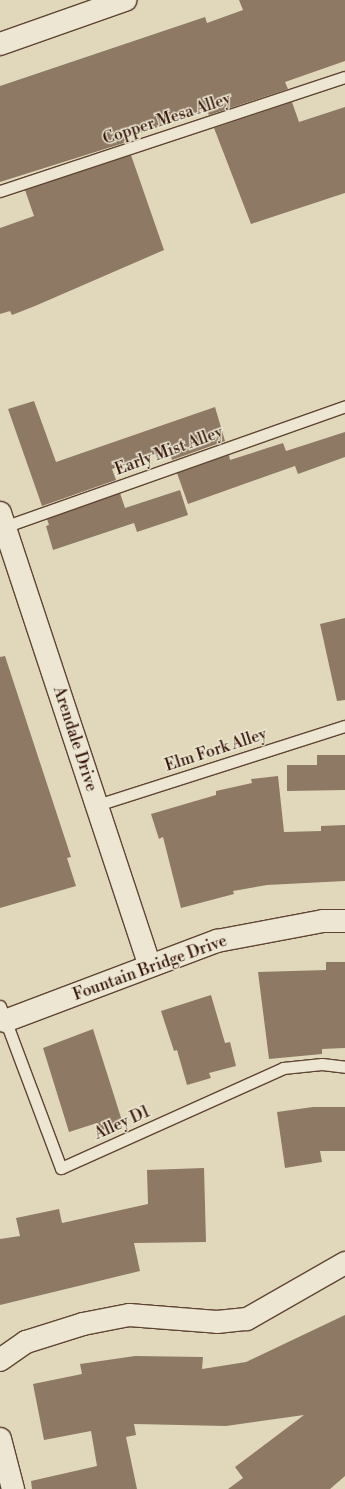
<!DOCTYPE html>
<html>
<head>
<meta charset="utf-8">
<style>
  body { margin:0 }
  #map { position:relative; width:345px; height:1489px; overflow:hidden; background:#e1d8bb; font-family:"Libre Bodoni",serif }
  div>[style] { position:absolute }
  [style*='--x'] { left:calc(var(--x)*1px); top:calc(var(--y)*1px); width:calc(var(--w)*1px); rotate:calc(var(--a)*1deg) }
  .building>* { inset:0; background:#8e7964 }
  .roads { filter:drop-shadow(1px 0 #5f4433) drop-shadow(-1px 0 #5f4433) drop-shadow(0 1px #5f4433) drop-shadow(0 -1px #5f4433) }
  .service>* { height:11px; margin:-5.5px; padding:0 5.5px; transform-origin:5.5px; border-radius:5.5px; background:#ece6d3 }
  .minor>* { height:22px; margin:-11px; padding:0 11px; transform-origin:11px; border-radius:11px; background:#ece6d3 }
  span { translate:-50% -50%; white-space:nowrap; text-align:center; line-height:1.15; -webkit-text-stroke:3px #ece6d3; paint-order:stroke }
  .street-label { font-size:16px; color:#341306 }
</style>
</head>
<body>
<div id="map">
  <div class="building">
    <i style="clip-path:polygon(239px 0,345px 0,345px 61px,285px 82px,288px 89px,209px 115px,207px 111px,127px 137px,127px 142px,0 182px,0 86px,205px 17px,207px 23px,243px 10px)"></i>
    <i style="clip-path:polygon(292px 102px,299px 122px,345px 107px,345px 193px,251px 224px,214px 128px)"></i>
    <i style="clip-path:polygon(131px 155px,164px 250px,35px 306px,12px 315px,10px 311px,0 314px,0 228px,34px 216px,25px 190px)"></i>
    <i style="clip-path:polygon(34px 401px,56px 462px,215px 407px,225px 441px,172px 460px,169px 449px,115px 468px,112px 469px,116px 480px,42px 506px,8px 409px)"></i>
    <i style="clip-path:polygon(345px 432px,345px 457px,298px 474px,295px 466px,188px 504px,177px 473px,229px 455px,230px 460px,283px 443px,286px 451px)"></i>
    <i style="clip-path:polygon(180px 490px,188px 515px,137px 532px,134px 523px,53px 550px,46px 526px,49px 525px,47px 519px,120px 493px,125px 508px)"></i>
    <i style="clip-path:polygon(345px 618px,345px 700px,337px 701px,320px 624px)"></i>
    <i style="clip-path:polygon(5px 656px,71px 857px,67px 858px,76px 886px,0 908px,0 657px)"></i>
    <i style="clip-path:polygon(317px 755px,345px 755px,345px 790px,287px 791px,287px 765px,317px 765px)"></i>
    <i style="clip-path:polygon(278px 776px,284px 832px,321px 831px,321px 826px,345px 825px,345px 881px,267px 885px,233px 891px,234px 894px,181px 908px,163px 837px,159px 839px,151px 814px,216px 795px,216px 791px,252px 783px,251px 779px)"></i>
    <i style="clip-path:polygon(326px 962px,345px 962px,345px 1048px,322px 1049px,322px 1054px,269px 1059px,258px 972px,326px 970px)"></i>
    <i style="clip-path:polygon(211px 995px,225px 1043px,230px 1042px,236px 1066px,209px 1073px,211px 1078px,187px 1085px,177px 1050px,174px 1051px,161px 1011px)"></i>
    <i style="clip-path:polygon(93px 1029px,123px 1124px,99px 1131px,97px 1123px,69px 1132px,43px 1048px)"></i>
    <i style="clip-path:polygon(313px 1107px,345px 1107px,345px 1151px,320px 1151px,322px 1162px,285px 1168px,277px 1112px)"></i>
    <i style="clip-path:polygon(204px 1168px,206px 1242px,134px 1243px,140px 1271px,0 1305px,0 1239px,20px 1236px,16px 1218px,59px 1209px,62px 1223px,148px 1204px,147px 1170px)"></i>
    <i style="clip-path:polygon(345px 1315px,345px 1476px,330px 1489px,228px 1489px,243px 1478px,235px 1467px,304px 1415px,226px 1426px,134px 1424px,136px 1435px,126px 1437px,137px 1489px,32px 1489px,31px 1481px,97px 1466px,91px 1431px,44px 1440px,33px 1384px,82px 1374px,80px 1364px,135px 1356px,203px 1357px,202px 1369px,246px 1362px)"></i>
  </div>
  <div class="roads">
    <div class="service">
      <i style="--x:0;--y:191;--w:363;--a:-18.3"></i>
      <i style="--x:4;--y:527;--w:362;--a:-19.5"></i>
      <i style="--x:97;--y:805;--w:260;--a:-17.7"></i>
      <i style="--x:0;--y:1006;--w:173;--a:69.4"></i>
      <i style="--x:61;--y:1168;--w:243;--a:-24.2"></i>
      <i style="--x:283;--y:1068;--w:39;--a:-6"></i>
      <i style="--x:322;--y:1064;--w:23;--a:7"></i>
    </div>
    <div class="minor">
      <i style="--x:0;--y:44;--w:133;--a:-19.4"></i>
      <i style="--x:0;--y:513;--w:477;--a:71.7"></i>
      <i style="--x:5;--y:1021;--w:227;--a:-20.7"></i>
      <i style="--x:217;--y:941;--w:108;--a:-10.7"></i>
      <i style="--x:323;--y:921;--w:22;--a:0"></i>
      <i style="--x:0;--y:1360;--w:32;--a:-35"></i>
      <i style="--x:26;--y:1342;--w:60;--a:-17.5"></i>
      <i style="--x:83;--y:1324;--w:47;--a:-11.1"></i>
      <i style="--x:129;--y:1315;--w:88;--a:4.5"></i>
      <i style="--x:217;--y:1322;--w:30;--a:-6"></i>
      <i style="--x:247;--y:1319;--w:113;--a:-29.7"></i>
      <i style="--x:0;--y:1439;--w:52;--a:75.4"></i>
    </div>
  </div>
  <div class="street-label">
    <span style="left:167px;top:119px;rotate:-18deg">Copper Mesa Alley</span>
    <span style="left:169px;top:451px;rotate:-20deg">Early Mist Alley</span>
    <span style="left:75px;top:739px;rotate:72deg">Arendale Drive</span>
    <span style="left:216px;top:750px;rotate:-18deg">Elm Fork Alley</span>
    <span style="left:150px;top:968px;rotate:-20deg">Fountain Bridge Drive</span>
    <span style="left:122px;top:1123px;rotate:-24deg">Alley D1</span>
  </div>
</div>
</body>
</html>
